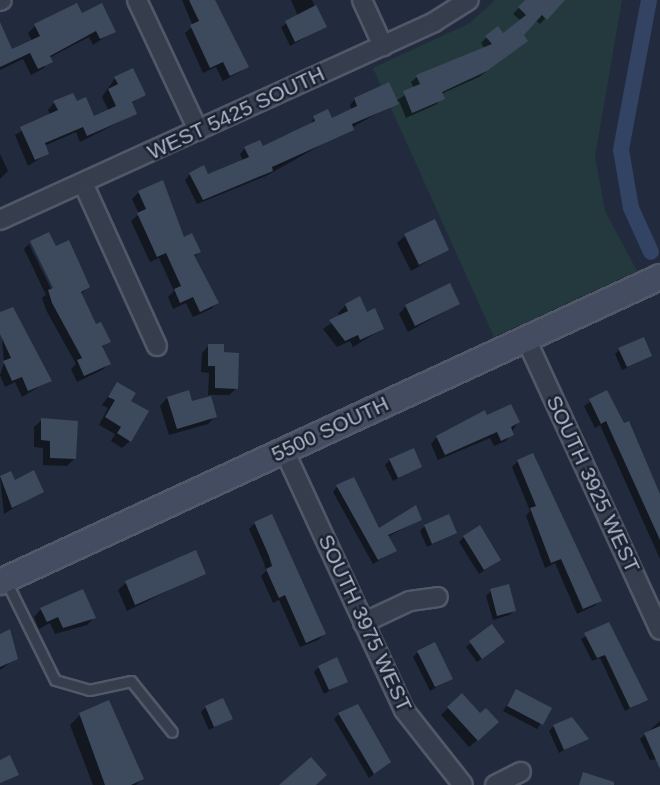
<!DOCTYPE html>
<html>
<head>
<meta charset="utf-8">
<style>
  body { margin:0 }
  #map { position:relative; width:660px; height:785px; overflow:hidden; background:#222b3d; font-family:Helvetica,sans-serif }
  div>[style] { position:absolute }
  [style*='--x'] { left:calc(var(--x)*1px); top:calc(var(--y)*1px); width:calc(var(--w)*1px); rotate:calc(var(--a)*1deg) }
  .green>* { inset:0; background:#24393e }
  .shadow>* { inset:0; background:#0007 }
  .canal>* { height:16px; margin:-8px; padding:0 8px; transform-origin:8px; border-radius:8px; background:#324364 }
  .building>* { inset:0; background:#3d495d }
  .roads { filter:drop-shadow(2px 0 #515868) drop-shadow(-2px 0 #515868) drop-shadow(0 2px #515868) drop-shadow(0 -2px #515868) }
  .service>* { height:9px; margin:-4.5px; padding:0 4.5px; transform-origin:4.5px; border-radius:4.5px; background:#363e4d }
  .minor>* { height:18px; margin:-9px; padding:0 9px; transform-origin:9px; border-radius:9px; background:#363e4d }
  .secondary>* { height:24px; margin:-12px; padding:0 12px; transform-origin:12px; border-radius:12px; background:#434c61 }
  span { translate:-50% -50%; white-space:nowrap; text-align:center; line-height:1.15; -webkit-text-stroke:5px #1b2332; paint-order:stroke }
  .street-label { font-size:21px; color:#b1b8c9 }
</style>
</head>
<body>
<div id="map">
  <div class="green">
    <i style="clip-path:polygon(495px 0,622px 0,595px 156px,605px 211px,637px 271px,494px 337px,373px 68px,470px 23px)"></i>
  </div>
  <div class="shadow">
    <i style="clip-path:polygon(182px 0,214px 0,247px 66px,240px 72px,223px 81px,216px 67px,203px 73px,185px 33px,193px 26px)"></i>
    <i style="clip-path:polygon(291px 0,312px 0,324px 27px,290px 46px,281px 27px,298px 16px)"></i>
    <i style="clip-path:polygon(526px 0,563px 0,540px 24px,535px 20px,521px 35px,520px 46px,479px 77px,441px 94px,437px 104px,406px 118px,399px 101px,266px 176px,197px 204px,185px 180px,190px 174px,207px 176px,243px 161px,240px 154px,245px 148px,262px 149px,310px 125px,314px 118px,332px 120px,352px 110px,350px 105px,355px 99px,396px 101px,414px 89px,411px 82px,417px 77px,485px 49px,481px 43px,487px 37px,503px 35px,521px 21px,513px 14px)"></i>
    <i style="clip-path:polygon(35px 26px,114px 31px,93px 45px,89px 37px,49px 58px,44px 68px,31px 75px,23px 59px,0 70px,0 41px,12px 52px,32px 41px,28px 33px)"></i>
    <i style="clip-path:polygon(115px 78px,144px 94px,131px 104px,135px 114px,80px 142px,76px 132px,44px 146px,47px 154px,28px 166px,15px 135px,50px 115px,48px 110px,54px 103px,76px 103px,93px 118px,109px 111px,102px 97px)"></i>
    <i style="clip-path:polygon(0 154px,8px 171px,0 179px)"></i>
    <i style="clip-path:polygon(139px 192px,199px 252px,193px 258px,217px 303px,211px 309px,193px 317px,186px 303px,173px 309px,168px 297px,174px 291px,159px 258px,150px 262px,131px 221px,139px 214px,132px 199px)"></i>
    <i style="clip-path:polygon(405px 236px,447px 250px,411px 271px,397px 243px)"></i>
    <i style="clip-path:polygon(29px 244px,55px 297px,55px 249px,88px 287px,80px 295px,95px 326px,108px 341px,102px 348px,109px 364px,102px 370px,77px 382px,71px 369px,76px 364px,46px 310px,42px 298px,46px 295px,24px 249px)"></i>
    <i style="clip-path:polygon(458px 304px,408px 332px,399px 314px,406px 306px)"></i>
    <i style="clip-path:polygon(346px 305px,366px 314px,382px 329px,353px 347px,350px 341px,337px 347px,323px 329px,340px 317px,338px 313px)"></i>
    <i style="clip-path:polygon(0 314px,50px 380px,22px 397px,15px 382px,5px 387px,0 375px,4px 363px)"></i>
    <i style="clip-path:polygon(209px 345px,222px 354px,237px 388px,229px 395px,208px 395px,209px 373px,201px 372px,202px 353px)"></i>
    <i style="clip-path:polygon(619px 350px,650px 356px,622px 370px,615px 354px)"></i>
    <i style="clip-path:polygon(117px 384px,129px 402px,130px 441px,122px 448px,111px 441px,115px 434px,99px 425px,108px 408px,102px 405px)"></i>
    <i style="clip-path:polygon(606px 392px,660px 496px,660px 559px,600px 425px,595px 428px,584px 406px)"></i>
    <i style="clip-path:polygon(167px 398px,191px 403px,215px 416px,208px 424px,169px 435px,160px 406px)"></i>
    <i style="clip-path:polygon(487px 417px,518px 422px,506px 441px,494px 446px,490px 438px,438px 460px,431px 444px,437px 437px)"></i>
    <i style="clip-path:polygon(42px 420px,75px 458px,67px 466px,43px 465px,43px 448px,34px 447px,34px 427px)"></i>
    <i style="clip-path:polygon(390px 460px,420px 466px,393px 481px,385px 465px)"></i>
    <i style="clip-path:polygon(518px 461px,600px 601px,594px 606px,577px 614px,555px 563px,545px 568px,526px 516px,530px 511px,512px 467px)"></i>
    <i style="clip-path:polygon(10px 473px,14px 482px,42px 491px,4px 514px,0 478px)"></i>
    <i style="clip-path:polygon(337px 487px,378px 530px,415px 508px,420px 520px,387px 537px,394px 551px,373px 564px,333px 492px)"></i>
    <i style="clip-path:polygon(255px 523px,324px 634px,318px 640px,300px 647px,279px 600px,273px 603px,261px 576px,266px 571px,264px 563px,249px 529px)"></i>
    <i style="clip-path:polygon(425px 526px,455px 533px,427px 547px,420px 531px)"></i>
    <i style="clip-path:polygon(464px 537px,499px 560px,479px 574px,459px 542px)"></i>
    <i style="clip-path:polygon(204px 573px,127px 611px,118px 590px,126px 583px)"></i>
    <i style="clip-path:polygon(491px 591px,514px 611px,509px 615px,493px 620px,486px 596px)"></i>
    <i style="clip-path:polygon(41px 609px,94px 618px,87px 625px,55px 634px,50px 623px,39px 629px,34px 617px)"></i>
    <i style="clip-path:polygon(609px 624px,646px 700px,625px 711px,600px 658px,592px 661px,581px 639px)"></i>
    <i style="clip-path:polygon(0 637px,16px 658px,0 670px)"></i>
    <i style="clip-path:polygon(471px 643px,498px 646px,477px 662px,466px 647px)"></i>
    <i style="clip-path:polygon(418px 652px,451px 678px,430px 691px,413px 657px)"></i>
    <i style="clip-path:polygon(319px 667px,346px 681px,324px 694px,314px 672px)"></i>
    <i style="clip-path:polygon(516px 691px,550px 709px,537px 729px,503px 711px)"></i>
    <i style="clip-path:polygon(206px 707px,231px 718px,209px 730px,201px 712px)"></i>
    <i style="clip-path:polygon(448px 708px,490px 730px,469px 747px,441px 715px)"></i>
    <i style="clip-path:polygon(339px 714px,389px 762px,369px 778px,334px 719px)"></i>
    <i style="clip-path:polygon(80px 715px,142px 779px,136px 785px,93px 785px,70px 725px)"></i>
    <i style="clip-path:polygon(660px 721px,660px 759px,650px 760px,640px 739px)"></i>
    <i style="clip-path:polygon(554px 726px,586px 738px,559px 753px,549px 731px)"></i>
  </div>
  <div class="canal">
    <i style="--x:649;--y:0;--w:153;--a:100.6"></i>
    <i style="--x:621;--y:150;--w:59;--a:80.2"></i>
    <i style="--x:631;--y:208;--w:48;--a:65.6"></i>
  </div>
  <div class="building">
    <i style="clip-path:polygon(189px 0,215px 0,249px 67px,230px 76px,223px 62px,210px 68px,190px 25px,199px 21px)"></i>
    <i style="clip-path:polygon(525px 0,565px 0,547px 20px,542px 15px,524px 35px,528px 41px,487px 71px,442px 92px,445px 99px,412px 113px,403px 91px,420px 84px,416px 75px,492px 44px,485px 36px,498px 26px,503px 33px,526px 15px,518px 7px)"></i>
    <i style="clip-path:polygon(77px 3px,82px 13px,102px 3px,116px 32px,100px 39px,96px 31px,50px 56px,53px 62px,38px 69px,30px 53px,0 67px,0 22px,12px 49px,40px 36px,34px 24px)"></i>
    <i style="clip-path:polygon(316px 5px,327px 27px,295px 42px,285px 21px)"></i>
    <i style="clip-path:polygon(133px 68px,146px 95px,132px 102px,137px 114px,87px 136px,83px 127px,45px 143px,49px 154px,35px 160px,20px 127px,58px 110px,53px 101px,73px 93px,77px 101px,86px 97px,94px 116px,116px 106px,108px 89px,118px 84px,114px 77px)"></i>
    <i style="clip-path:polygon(389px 82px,399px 104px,352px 124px,354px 130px,272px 167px,273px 171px,203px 200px,189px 173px,204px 165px,208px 174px,249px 157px,244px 147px,260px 140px,263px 146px,315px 121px,313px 116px,328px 109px,332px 118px,357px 106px,354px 98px)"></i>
    <i style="clip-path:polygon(163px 180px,184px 237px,192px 233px,201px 252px,194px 255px,219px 303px,200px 312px,193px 297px,180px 303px,174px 289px,181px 286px,166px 253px,157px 257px,137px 213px,146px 209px,138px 191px)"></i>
    <i style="clip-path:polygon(435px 219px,449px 250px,419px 265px,404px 234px)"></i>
    <i style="clip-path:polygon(49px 232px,56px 246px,69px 240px,90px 287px,81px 292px,96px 324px,101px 322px,111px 342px,102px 346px,111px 364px,84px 376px,77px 360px,82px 358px,52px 303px,48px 290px,53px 288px,30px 241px)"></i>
    <i style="clip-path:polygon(450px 283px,460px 304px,415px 326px,405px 305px)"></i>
    <i style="clip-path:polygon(360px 296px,367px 312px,375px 308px,384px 329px,360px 340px,358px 335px,345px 341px,329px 320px,348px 311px,345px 304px)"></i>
    <i style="clip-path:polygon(13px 307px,52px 381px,28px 391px,22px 377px,12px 381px,3px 361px,11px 358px,0 334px,0 312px)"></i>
    <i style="clip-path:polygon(644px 337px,652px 356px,627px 367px,618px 348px)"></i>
    <i style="clip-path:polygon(208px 344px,224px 344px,224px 352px,239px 353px,238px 389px,215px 388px,215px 366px,208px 366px)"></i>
    <i style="clip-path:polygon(117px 382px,136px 393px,131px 401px,149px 411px,131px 442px,117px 433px,121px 427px,105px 417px,115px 400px,108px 397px)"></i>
    <i style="clip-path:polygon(189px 390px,192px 401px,211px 396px,217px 417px,177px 429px,167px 397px)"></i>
    <i style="clip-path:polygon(607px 390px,624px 423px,629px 421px,660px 494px,660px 540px,606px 421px,601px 424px,589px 399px)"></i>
    <i style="clip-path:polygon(511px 404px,520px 422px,511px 427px,514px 435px,501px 441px,497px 432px,445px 455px,436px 436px,485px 410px,487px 415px)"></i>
    <i style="clip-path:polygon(41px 418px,78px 421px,76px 459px,50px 458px,50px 441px,41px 440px)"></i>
    <i style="clip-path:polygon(414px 448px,422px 467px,398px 478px,389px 459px)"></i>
    <i style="clip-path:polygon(533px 453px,602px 601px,583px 609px,561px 559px,551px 563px,530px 508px,536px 506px,517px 460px)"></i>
    <i style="clip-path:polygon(34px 470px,44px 492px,12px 508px,0 476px,11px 471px,15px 480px)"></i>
    <i style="clip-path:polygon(354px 477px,379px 528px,416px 505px,422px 520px,388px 535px,397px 551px,378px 560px,336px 485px)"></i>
    <i style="clip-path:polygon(272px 514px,326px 634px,306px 643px,285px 595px,279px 598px,266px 569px,272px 566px,269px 556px,254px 522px)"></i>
    <i style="clip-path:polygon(449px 514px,457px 533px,432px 544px,424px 525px)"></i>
    <i style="clip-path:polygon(480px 525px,501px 560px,484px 570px,463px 536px)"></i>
    <i style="clip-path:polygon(196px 550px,206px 574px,135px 605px,125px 581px)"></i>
    <i style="clip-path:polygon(509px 584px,516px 611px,497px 616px,490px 589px)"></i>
    <i style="clip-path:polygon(83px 589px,96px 618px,63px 628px,58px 617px,47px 622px,40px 608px)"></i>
    <i style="clip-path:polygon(609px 622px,648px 700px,630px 708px,605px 655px,597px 658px,584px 633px)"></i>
    <i style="clip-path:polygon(492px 624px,505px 642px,482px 659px,469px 641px)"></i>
    <i style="clip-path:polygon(10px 629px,18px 659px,0 667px,0 634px)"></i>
    <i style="clip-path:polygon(435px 642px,453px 679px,435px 687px,417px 651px)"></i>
    <i style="clip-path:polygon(337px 657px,348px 682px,329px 690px,318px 666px)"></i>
    <i style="clip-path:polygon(516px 689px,552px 708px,543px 725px,507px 706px)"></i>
    <i style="clip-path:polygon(462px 693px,480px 713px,486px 708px,499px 722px,478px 741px,447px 707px)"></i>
    <i style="clip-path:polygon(223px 698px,233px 719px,214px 727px,205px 706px)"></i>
    <i style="clip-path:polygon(109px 700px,144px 779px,131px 785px,105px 785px,79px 713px)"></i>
    <i style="clip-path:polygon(358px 704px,391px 762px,374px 774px,338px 713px)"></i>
    <i style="clip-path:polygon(572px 717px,589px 739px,564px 750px,553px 725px)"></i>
    <i style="clip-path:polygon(660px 726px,660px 769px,644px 733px)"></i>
    <i style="clip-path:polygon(10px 755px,19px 775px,0 783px,0 760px)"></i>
    <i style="clip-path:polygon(311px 757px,327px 775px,316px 785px,279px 785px)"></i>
    <i style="clip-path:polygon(583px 772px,614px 782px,614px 785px,579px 785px)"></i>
  </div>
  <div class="roads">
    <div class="service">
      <i style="--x:6;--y:581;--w:110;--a:63.7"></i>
      <i style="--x:55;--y:680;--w:35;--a:16"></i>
      <i style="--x:89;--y:690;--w:43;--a:-12.1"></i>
      <i style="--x:131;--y:681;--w:65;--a:51.2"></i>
    </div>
    <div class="minor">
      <i style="--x:137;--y:0;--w:144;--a:64.9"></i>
      <i style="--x:362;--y:0;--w:51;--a:65.5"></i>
      <i style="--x:0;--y:1;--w:2;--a:-27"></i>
      <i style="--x:83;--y:183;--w:179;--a:65.6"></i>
      <i style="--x:0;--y:220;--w:477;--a:-24.5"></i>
      <i style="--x:434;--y:22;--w:41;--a:-32.2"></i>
      <i style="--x:526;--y:339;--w:320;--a:65.3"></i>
      <i style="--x:284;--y:450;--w:286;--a:65.2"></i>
      <i style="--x:404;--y:710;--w:95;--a:51.8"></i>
      <i style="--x:363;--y:623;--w:52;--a:-25.1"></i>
      <i style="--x:410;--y:601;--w:28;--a:-8"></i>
      <i style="--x:495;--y:785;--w:29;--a:-27"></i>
    </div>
    <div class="secondary">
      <i style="--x:0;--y:582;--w:727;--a:-24.8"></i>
    </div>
  </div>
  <div class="street-label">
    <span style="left:236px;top:113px;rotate:-25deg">WEST 5425 SOUTH</span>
    <span style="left:330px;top:429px;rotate:-25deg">5500 SOUTH</span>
    <span style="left:593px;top:484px;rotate:65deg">SOUTH 3925 WEST</span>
    <span style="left:365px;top:623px;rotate:65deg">SOUTH 3975 WEST</span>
  </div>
</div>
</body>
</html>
